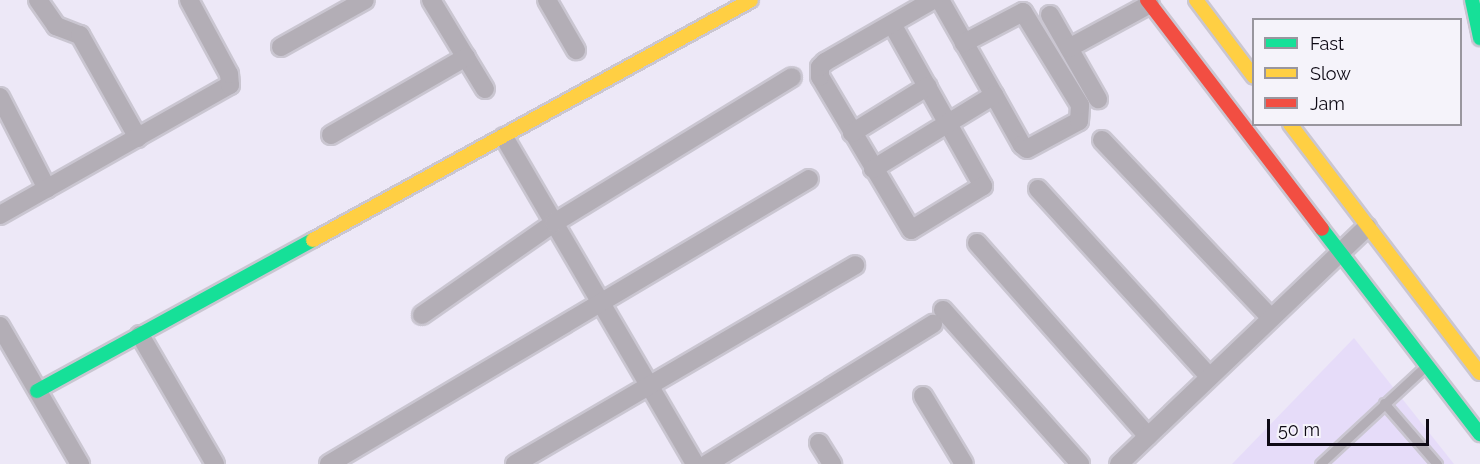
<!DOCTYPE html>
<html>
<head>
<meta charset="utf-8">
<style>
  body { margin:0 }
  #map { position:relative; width:1480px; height:464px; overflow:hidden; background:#ede8f7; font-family:Raleway,sans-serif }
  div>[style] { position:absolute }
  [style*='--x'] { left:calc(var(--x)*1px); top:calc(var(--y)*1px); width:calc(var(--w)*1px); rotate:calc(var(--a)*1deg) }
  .built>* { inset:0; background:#e6dcf9 }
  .roads { filter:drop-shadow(2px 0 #cac6d1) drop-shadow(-2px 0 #cac6d1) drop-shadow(0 2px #cac6d1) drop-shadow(0 -2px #cac6d1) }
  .lane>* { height:9px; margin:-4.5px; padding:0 4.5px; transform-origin:4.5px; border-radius:4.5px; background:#b3aeb6 }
  .street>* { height:18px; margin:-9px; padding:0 9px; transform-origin:9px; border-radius:9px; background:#b3aeb6 }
  .fast>* { height:14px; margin:-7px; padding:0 7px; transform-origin:7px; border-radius:7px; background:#16e098 }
  .slow>* { height:14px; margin:-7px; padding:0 7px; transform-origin:7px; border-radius:7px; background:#ffcf43 }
  .jam>* { height:14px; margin:-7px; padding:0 7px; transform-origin:7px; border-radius:7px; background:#f24e42 }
  span { translate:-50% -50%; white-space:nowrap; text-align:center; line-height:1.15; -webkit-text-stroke:4.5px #f5f3fa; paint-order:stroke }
  .legend { position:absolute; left:1252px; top:18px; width:210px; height:108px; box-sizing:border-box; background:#f5f3fa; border:2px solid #99969e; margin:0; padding:8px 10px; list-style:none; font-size:18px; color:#0e0a15 }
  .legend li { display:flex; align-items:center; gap:12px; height:30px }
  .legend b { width:30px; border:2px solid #99969e }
  .scale { position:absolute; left:1267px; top:419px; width:162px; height:27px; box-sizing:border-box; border:3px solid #0e0a15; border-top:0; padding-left:8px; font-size:18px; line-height:21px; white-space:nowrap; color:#0e0a15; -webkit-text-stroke:4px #f5f3fa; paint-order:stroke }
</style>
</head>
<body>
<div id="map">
  <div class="built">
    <i style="clip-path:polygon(1354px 338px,1454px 464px,1232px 464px)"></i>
  </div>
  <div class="roads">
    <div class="lane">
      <i style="--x:1384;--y:403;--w:81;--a:49"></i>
      <i style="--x:1320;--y:464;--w:144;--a:-42.8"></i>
    </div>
    <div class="street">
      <i style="--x:38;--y:0;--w:32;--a:55"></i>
      <i style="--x:56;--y:26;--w:26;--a:21"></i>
      <i style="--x:80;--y:35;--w:118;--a:60.6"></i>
      <i style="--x:431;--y:0;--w:104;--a:58.8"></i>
      <i style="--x:547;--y:0;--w:58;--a:59.9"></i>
      <i style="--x:940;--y:0;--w:109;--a:60.4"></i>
      <i style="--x:994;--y:95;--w:57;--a:60.8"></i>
      <i style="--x:1022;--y:145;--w:6;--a:39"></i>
      <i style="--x:1027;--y:149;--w:59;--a:-28.3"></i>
      <i style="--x:1079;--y:121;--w:16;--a:-86"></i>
      <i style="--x:1080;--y:105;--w:109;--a:-121.5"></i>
      <i style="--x:1023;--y:12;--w:67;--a:152.3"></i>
      <i style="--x:1050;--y:15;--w:97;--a:60.3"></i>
      <i style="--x:892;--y:24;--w:186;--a:60.7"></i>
      <i style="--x:983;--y:186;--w:84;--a:148.6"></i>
      <i style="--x:911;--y:230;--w:178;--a:-120.7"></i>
      <i style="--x:820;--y:77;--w:10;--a:-90"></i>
      <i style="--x:820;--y:67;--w:7;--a:-45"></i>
      <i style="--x:825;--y:62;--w:125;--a:-29.9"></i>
      <i style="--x:281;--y:47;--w:96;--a:-29.2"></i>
      <i style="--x:1069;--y:48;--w:92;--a:-28.5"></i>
      <i style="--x:0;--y:97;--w:103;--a:62.9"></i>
      <i style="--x:852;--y:133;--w:89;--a:-31.7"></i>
      <i style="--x:331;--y:135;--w:156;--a:-30"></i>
      <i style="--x:504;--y:137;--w:379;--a:59.7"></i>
      <i style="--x:1102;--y:140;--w:244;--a:46.5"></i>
      <i style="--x:873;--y:169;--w:142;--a:-31.4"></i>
      <i style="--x:1038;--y:189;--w:253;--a:47.6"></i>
      <i style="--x:0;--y:215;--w:264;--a:-29.5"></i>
      <i style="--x:230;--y:85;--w:11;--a:-95"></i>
      <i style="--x:229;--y:74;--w:84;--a:-118.4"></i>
      <i style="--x:977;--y:243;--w:258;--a:48.5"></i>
      <i style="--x:943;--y:310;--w:206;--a:48.3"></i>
      <i style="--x:422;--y:315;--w:161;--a:-34.9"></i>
      <i style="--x:554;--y:223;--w:279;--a:-31.5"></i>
      <i style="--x:0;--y:326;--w:160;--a:59.9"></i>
      <i style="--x:140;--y:335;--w:149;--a:59.8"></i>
      <i style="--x:923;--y:396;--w:79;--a:58.9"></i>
      <i style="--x:819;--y:443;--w:25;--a:58"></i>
      <i style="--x:329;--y:464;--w:558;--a:-30.7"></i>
      <i style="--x:515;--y:464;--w:394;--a:-30.3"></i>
      <i style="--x:707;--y:464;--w:266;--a:-31.8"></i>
      <i style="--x:1119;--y:464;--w:343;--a:-43.7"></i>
    </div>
    <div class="fast">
      <i style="--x:1472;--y:0;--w:39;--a:78"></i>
      <i style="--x:1322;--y:229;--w:259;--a:52.4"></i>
      <i style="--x:37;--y:391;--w:315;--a:-28.7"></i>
    </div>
    <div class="slow">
      <i style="--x:1196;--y:0;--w:96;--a:53"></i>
      <i style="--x:1290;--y:124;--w:313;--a:52.7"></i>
      <i style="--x:313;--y:240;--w:499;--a:-28.7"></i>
    </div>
    <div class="jam">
      <i style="--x:1147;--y:0;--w:288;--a:52.6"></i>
    </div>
  </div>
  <ul class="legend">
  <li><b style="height:8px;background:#16e098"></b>Fast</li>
  <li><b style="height:8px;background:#ffcf43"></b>Slow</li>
  <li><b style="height:8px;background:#f24e42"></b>Jam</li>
  </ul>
  <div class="scale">50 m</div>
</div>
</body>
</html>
